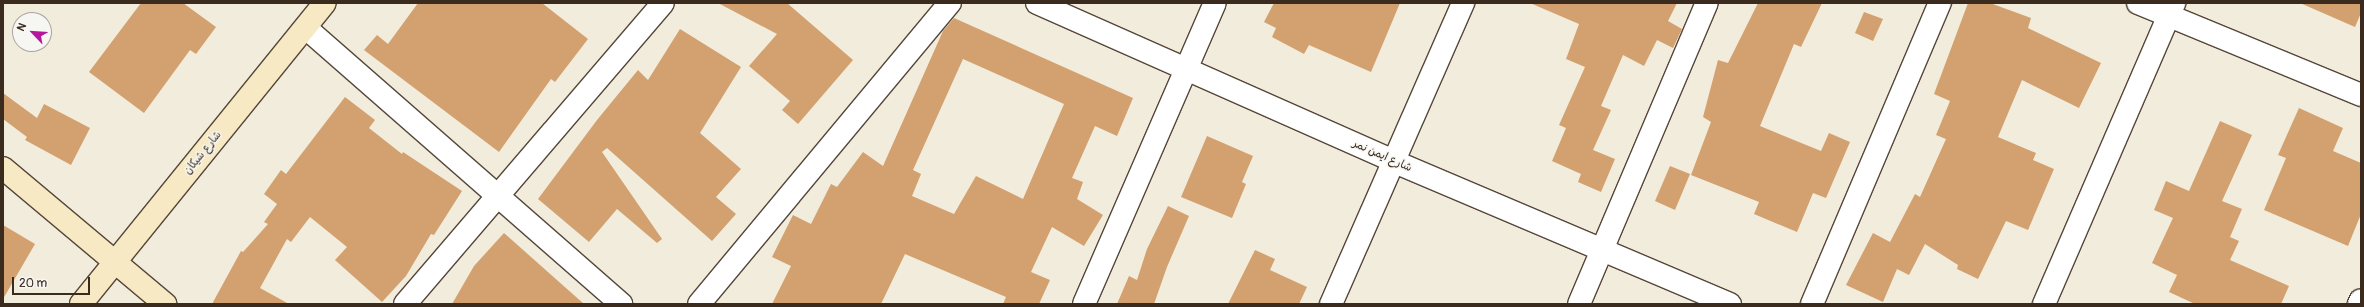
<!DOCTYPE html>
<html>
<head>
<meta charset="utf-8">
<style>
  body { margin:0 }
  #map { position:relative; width:2364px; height:307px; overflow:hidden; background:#f1ecdb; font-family:Pangolin,"Playpen Sans Arabic",sans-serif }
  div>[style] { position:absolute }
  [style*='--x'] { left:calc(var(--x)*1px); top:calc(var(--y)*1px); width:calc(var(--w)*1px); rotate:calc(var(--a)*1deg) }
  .building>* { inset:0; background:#d3a16f }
  .roads { filter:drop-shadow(1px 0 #56473a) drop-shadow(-1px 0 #56473a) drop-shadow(0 1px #56473a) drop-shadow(0 -1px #56473a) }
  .street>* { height:22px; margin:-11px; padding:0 11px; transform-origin:11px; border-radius:11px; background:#fff }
  .secondary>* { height:22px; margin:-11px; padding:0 11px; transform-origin:11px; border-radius:11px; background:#f7e9c3 }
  span { translate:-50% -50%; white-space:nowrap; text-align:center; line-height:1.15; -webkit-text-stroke:3px #f6f6f2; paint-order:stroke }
  .street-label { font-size:11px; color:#3b2a1e }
  .frame { position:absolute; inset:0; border:4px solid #3b2a1e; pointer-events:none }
  .north { position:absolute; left:12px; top:12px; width:40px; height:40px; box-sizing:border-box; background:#f6f6f2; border:1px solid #aba49d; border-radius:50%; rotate:295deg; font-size:11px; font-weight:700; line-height:16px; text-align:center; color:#3b2a1e }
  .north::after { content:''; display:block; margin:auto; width:14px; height:18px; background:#b5179e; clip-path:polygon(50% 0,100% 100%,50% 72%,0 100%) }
  .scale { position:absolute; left:12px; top:277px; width:78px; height:18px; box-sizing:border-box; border:2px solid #3b2a1e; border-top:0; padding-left:5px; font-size:12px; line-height:14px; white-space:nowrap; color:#3b2a1e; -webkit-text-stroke:3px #f6f6f2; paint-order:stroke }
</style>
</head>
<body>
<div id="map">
  <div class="building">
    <i style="clip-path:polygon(141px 3px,183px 3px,216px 27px,196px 54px,190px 50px,144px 113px,89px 72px)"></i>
    <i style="clip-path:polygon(418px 3px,542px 3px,588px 39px,555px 82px,551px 79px,499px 152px,364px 50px,377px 35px,388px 44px)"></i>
    <i style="clip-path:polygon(718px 3px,787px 3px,853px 60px,798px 124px,782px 110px,790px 101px,749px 66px,777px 34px)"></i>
    <i style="clip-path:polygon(1274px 3px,1400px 3px,1371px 72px,1309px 45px,1304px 54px,1272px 37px,1276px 28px,1264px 22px)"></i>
    <i style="clip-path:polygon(1530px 3px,1677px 3px,1668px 21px,1682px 29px,1673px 48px,1657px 40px,1644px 66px,1623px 55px,1601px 106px,1611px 110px,1593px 150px,1615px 159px,1601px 192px,1578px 182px,1581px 174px,1552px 161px,1566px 128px,1559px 125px,1585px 67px,1566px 59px,1579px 24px)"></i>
    <i style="clip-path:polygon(1758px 3px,1822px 3px,1801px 47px,1794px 44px,1760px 126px,1821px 151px,1829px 133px,1850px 142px,1826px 198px,1813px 193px,1797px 232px,1754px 214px,1759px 202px,1691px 175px,1711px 122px,1703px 117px,1718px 60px,1728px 63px)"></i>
    <i style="clip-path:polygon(1968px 3px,1990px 3px,2031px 18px,2028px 28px,2101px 63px,2079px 108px,2022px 80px,1998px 137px,2036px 153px,2033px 160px,2054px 169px,2028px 230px,2006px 221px,1978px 279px,1957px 269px,1958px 265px,1925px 244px,1909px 275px,1897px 269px,1883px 302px,1846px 285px,1873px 233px,1890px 242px,1915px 194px,1920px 197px,1946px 139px,1936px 135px,1950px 101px,1934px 94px)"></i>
    <i style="clip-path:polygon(2300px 3px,2361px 3px,2361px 13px,2355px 27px)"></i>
    <i style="clip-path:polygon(1864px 12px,1883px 19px,1873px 41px,1855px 33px)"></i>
    <i style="clip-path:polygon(evenodd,954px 18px,1133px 98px,1117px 136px,1095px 126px,1072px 178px,1083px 182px,1077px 199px,1103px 215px,1084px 246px,1052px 227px,1031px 272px,1050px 280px,1039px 304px,1003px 304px,1006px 297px,905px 254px,881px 304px,772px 304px,791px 266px,772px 257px,793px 215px,811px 224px,831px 184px,837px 187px,863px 152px,883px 166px,943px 31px,954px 18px,963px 59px,1064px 104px,1023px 199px,976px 176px,954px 214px,912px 196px,921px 174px,913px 170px,963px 59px)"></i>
    <i style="clip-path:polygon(680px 29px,741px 67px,700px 133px,741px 169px,716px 197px,736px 214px,712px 241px,607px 148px,602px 152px,662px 239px,657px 243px,617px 209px,589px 242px,538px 199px,597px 120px,638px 70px,648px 80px)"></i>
    <i style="clip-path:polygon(3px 93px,37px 118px,44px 104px,90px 128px,71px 165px,25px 140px,27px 137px,3px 119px)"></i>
    <i style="clip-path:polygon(345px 97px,375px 120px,369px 128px,402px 154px,403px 152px,462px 191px,434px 235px,431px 234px,406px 276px,382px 302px,335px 260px,347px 247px,310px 217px,291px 242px,287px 239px,260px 288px,289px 304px,212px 304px,241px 251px,243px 252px,268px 224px,264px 222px,277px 204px,264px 194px,281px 170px,286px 174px)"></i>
    <i style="clip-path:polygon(2299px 108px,2343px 128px,2333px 151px,2361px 163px,2361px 214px,2348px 246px,2264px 210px,2286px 158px,2278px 155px)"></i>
    <i style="clip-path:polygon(2220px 121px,2252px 135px,2222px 201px,2242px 209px,2230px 237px,2239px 241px,2230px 260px,2289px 286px,2281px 304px,2195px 304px,2169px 292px,2177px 275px,2152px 263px,2173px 218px,2154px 210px,2166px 181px,2189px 191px)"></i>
    <i style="clip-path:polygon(1207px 136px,1253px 156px,1242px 182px,1246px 184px,1232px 218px,1181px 197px)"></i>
    <i style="clip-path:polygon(1670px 166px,1690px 174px,1675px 210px,1655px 201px)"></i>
    <i style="clip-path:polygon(1168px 206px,1189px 216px,1167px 267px,1154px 304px,1117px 304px,1129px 276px,1137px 280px,1147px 249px)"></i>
    <i style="clip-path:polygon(3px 225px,35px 244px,3px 299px)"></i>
    <i style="clip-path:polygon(504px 233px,584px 304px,452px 304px,474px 266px)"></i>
    <i style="clip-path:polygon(1255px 250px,1275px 259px,1270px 270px,1307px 287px,1299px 304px,1228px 304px)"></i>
  </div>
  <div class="roads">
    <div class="street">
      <i style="--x:1037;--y:3;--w:392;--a:23.9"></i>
      <i style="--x:1395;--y:162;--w:364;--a:23"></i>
      <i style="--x:2138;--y:3;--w:241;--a:22.4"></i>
      <i style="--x:306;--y:28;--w:419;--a:41.2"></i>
      <i style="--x:405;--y:304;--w:396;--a:-49.4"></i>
      <i style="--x:699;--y:304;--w:392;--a:-50.2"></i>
      <i style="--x:1084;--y:304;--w:328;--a:-66.5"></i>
      <i style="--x:1331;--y:304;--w:329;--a:-66.3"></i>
      <i style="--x:1579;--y:304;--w:327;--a:-67"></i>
      <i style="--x:1812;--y:304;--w:327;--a:-67"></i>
      <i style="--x:2044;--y:304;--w:328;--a:-66.6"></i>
      <i style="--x:2359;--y:304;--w:4;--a:-63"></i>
    </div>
    <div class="secondary">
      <i style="--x:3;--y:168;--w:212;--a:40"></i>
      <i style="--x:81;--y:304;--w:387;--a:-51"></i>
    </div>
  </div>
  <div class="street-label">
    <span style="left:203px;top:153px;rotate:-51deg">شارع شيكان</span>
    <span style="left:1382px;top:156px;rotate:24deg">شارع ايمن نمر</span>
  </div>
  <div class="frame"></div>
  <div class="north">N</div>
  <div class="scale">20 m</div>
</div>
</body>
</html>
